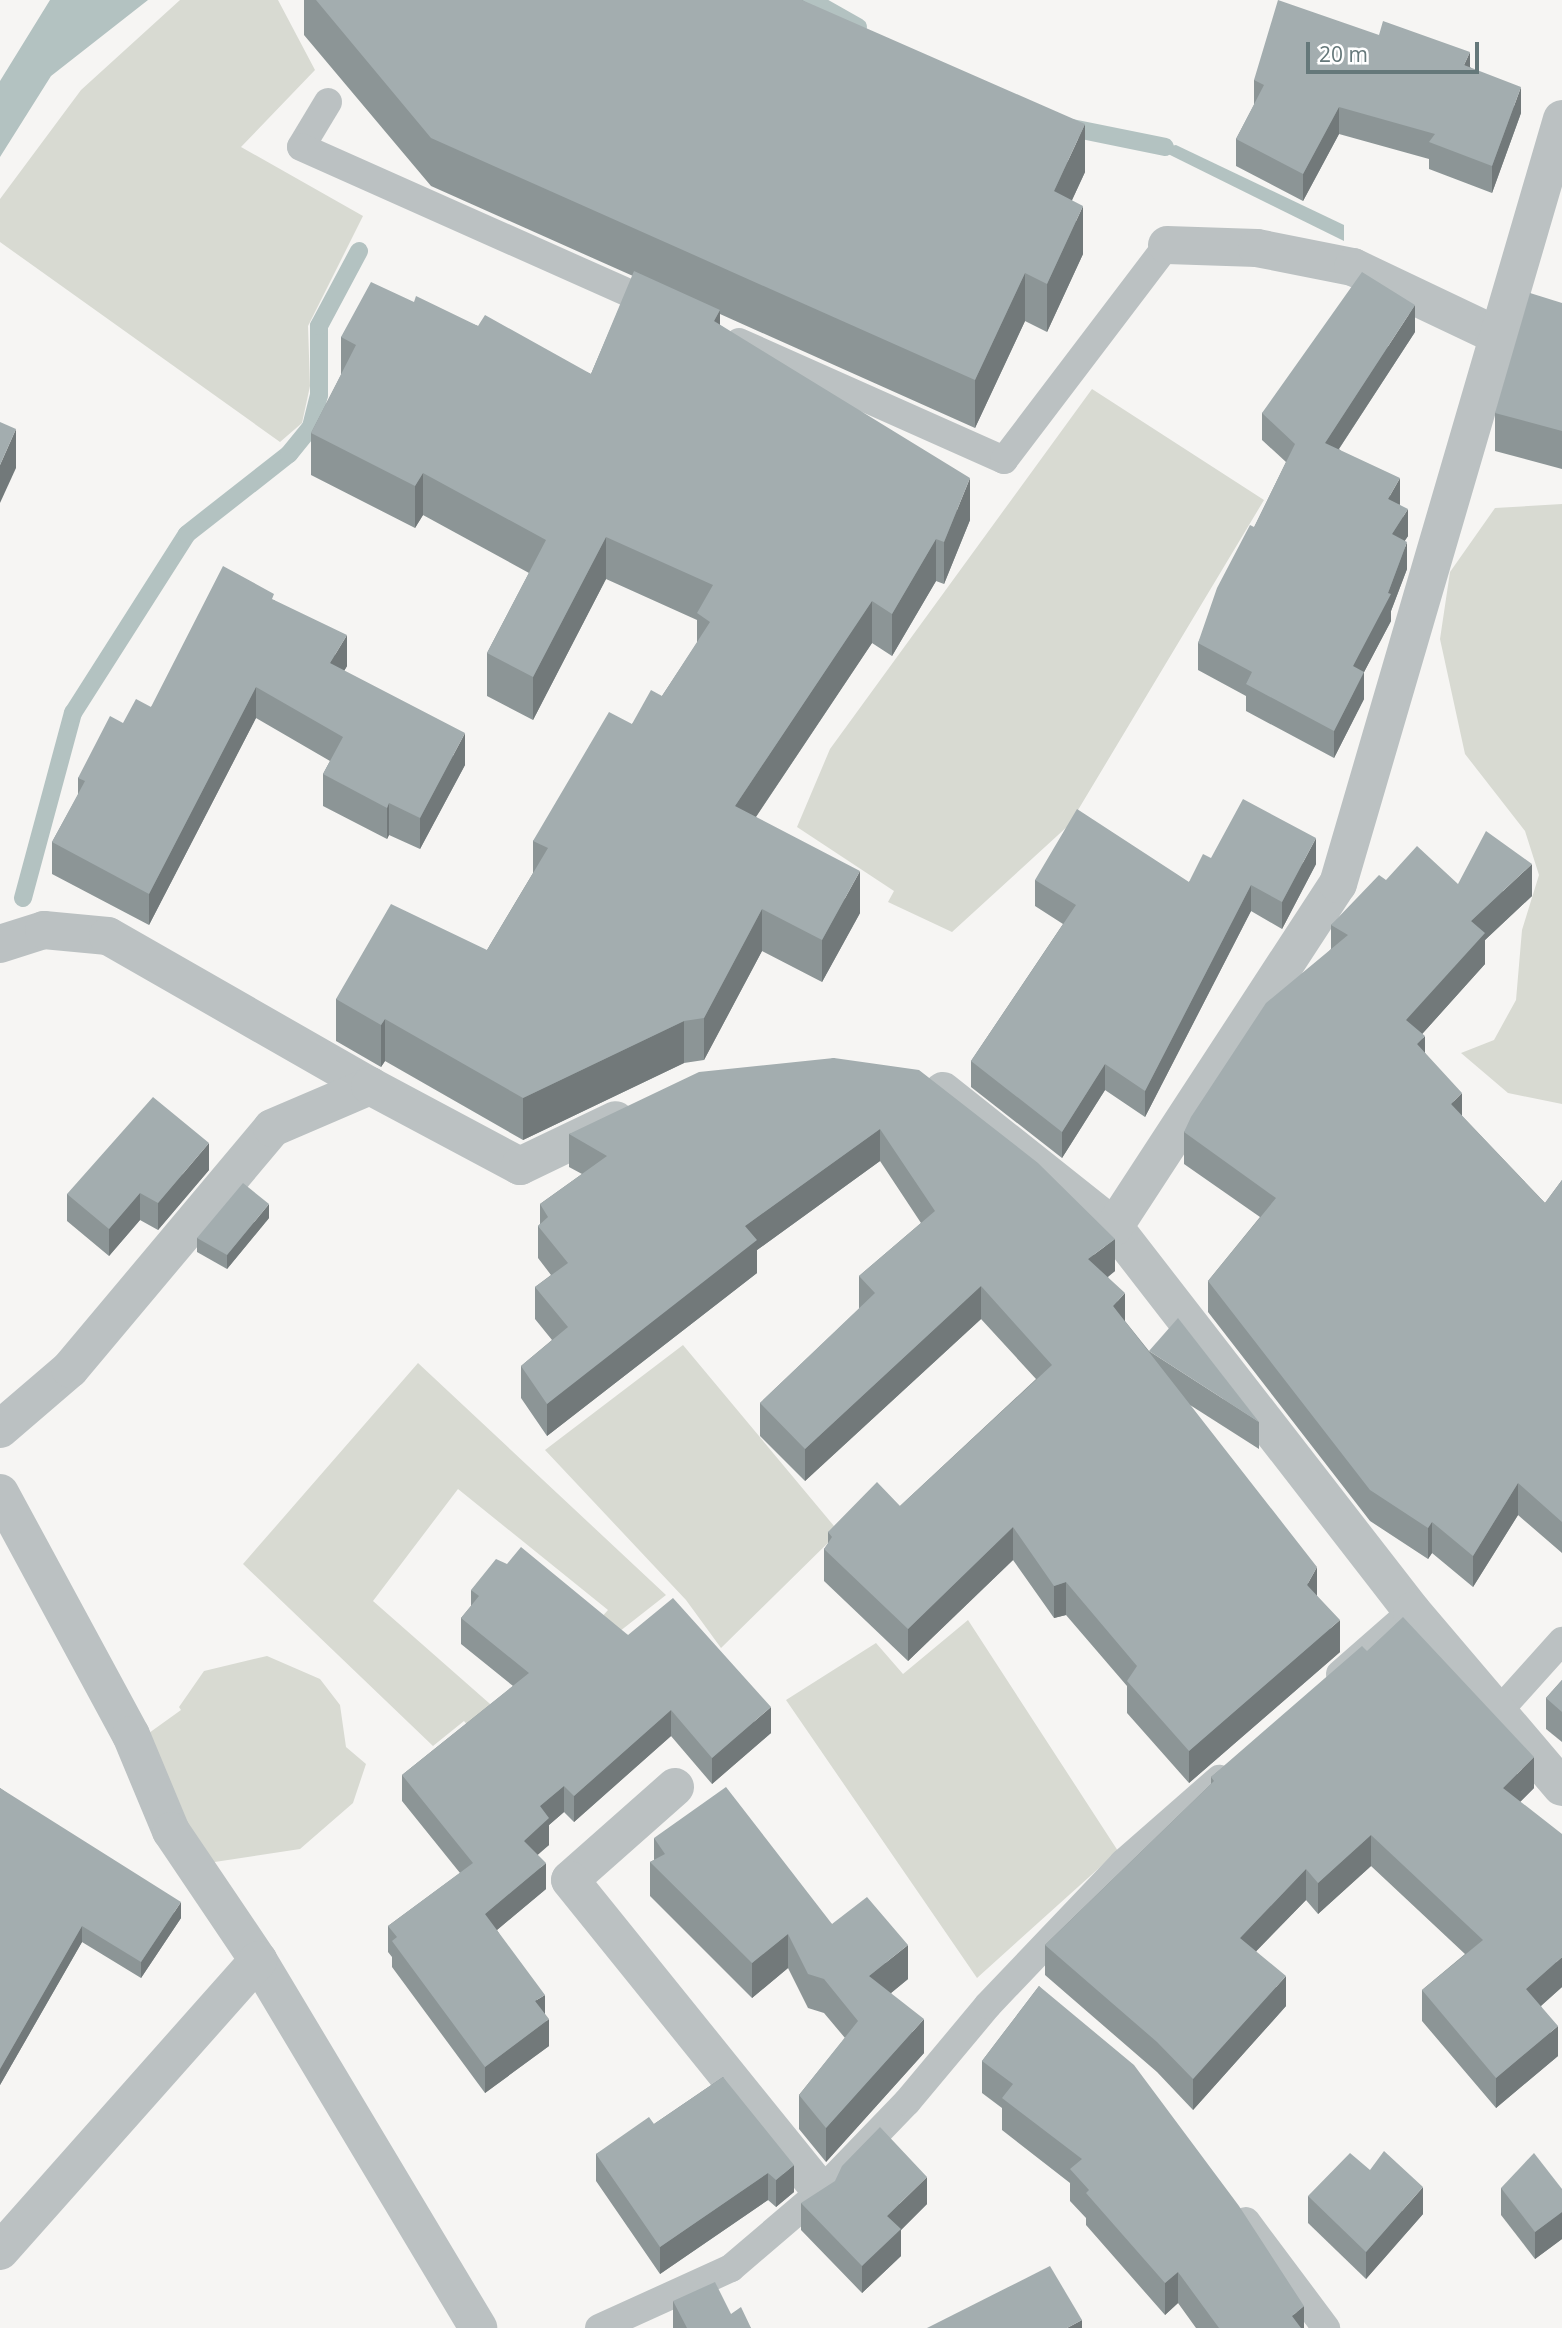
<!DOCTYPE html>
<html>
<head>
<meta charset="utf-8">
<style>
  body { margin:0 }
  #map { position:relative; width:1562px; height:2328px; overflow:hidden; background:#f6f5f3; font-family:"Open Sans",sans-serif }
  div>[style] { position:absolute }
  [style*='--x'] { left:calc(var(--x)*1px); top:calc(var(--y)*1px); width:calc(var(--w)*1px); rotate:calc(var(--a)*1deg) }
  .green>* { inset:0; background:#d8dad2 }
  .water>* { inset:0; background:#b3c2c1 }
  .stream>* { height:18px; margin:-9px; padding:0 9px; transform-origin:9px; border-radius:9px; background:#b3c2c1 }
  .service>* { height:28px; margin:-14px; padding:0 14px; transform-origin:14px; border-radius:14px; background:#bbc1c2 }
  .minor>* { height:38px; margin:-19px; padding:0 19px; transform-origin:19px; border-radius:19px; background:#bbc1c2 }
  .wall>* { inset:0; background:#8c9596 }
  .shaded-wall>* { inset:0; background:#72797a }
  .building>* { inset:0; background:#a3adaf }
  span { translate:-50% -50%; white-space:nowrap; text-align:center; line-height:1.15; -webkit-text-stroke:7px #fff; paint-order:stroke }
  .scale { position:absolute; left:1306px; top:42px; width:173px; height:32px; box-sizing:border-box; border:4px solid #65787a; border-top:0; padding-left:9px; font-size:21px; line-height:24px; white-space:nowrap; color:#65787a; -webkit-text-stroke:5px #fff; paint-order:stroke }
</style>
</head>
<body>
<div id="map">
  <div class="green">
    <i style="clip-path:polygon(180px 0,278px 0,315px 70px,241px 147px,363px 216px,308px 326px,310px 386px,302px 423px,280px 442px,0 242px,0 199px,81px 90px)"></i>
    <i style="clip-path:polygon(1092px 389px,1264px 500px,1069px 825px,952px 932px,888px 902px,894px 891px,797px 827px,830px 749px)"></i>
    <i style="clip-path:polygon(1562px 504px,1562px 1104px,1508px 1093px,1461px 1053px,1494px 1040px,1516px 1000px,1522px 930px,1539px 875px,1525px 831px,1465px 754px,1440px 639px,1450px 572px,1495px 508px)"></i>
    <i style="clip-path:polygon(683px 1345px,839px 1532px,721px 1648px,686px 1600px,545px 1450px)"></i>
    <i style="clip-path:polygon(418px 1363px,666px 1595px,513px 1715px,608px 1610px,458px 1489px,373px 1601px,506px 1718px,480px 1740px,464px 1721px,433px 1746px,243px 1564px)"></i>
    <i style="clip-path:polygon(968px 1620px,1118px 1851px,977px 1978px,786px 1700px,876px 1643px,903px 1674px)"></i>
    <i style="clip-path:polygon(267px 1656px,320px 1679px,340px 1705px,346px 1747px,366px 1764px,353px 1803px,300px 1849px,208px 1863px,142px 1738px,181px 1710px,179px 1707px,204px 1671px)"></i>
  </div>
  <div class="water">
    <i style="clip-path:polygon(50px 0,148px 0,51px 76px,0 157px,0 81px)"></i>
    <i style="clip-path:polygon(1176px 145px,1344px 225px,1344px 241px,1164px 152px,1165px 147px)"></i>
  </div>
  <div class="stream">
    <i style="--x:810;--y:0;--w:55;--a:29.4"></i>
    <i style="--x:1062;--y:126;--w:105;--a:11.5"></i>
    <i style="--x:23;--y:898;--w:192;--a:-74.9"></i>
    <i style="--x:73;--y:713;--w:212;--a:-57.5"></i>
    <i style="--x:187;--y:534;--w:130;--a:-38.1"></i>
    <i style="--x:289;--y:454;--w:35;--a:-51"></i>
    <i style="--x:311;--y:427;--w:33;--a:-76"></i>
    <i style="--x:319;--y:395;--w:69;--a:-90"></i>
    <i style="--x:319;--y:326;--w:85;--a:-61.9"></i>
  </div>
  <div class="service">
    <i style="--x:328;--y:102;--w:52;--a:121"></i>
    <i style="--x:301;--y:147;--w:393;--a:24"></i>
    <i style="--x:739;--y:342;--w:290;--a:24"></i>
    <i style="--x:1004;--y:460;--w:270;--a:-52.8"></i>
    <i style="--x:1340;--y:1674;--w:85;--a:-41.2"></i>
    <i style="--x:1498;--y:1712;--w:96;--a:-48"></i>
    <i style="--x:1246;--y:2221;--w:134;--a:53.2"></i>
    <i style="--x:599;--y:2328;--w:145;--a:-24.4"></i>
    <i style="--x:731;--y:2268;--w:118;--a:-40.5"></i>
    <i style="--x:821;--y:2191;--w:124;--a:-46"></i>
    <i style="--x:907;--y:2102;--w:126;--a:-50.1"></i>
    <i style="--x:988;--y:2005;--w:196;--a:-46.4"></i>
    <i style="--x:1123;--y:1863;--w:128;--a:-41.2"></i>
  </div>
  <div class="minor">
    <i style="--x:1167;--y:245;--w:90;--a:1.9"></i>
    <i style="--x:1257;--y:248;--w:98;--a:11.2"></i>
    <i style="--x:1353;--y:267;--w:161;--a:25.4"></i>
    <i style="--x:0;--y:944;--w:46;--a:-17.7"></i>
    <i style="--x:44;--y:930;--w:64;--a:5.4"></i>
    <i style="--x:108;--y:936;--w:302;--a:29.8"></i>
    <i style="--x:943;--y:1091;--w:218;--a:38.5"></i>
    <i style="--x:1114;--y:1227;--w:486;--a:52.2"></i>
    <i style="--x:1412;--y:1611;--w:231;--a:49.6"></i>
    <i style="--x:1114;--y:1227;--w:410;--a:-56.9"></i>
    <i style="--x:1338;--y:884;--w:797;--a:-73.68"></i>
    <i style="--x:0;--y:1429;--w:92;--a:-40.6"></i>
    <i style="--x:70;--y:1369;--w:314;--a:-50"></i>
    <i style="--x:272;--y:1128;--w:107;--a:-23.2"></i>
    <i style="--x:370;--y:1086;--w:170;--a:28.1"></i>
    <i style="--x:520;--y:1166;--w:106;--a:-25.6"></i>
    <i style="--x:0;--y:1493;--w:275;--a:61.6"></i>
    <i style="--x:131;--y:1735;--w:104;--a:67.4"></i>
    <i style="--x:171;--y:1831;--w:156;--a:56"></i>
    <i style="--x:258;--y:1960;--w:429;--a:59.1"></i>
    <i style="--x:675;--y:1787;--w:140;--a:138.5"></i>
    <i style="--x:570;--y:1880;--w:400;--a:51.1"></i>
    <i style="--x:0;--y:2251;--w:389;--a:-48.4"></i>
  </div>
  <div class="wall">
    <i style="clip-path:polygon(304px 0,802px 0,1085px 172px,1072px 200px,1083px 254px,1047px 332px,1025px 321px,975px 428px,720px 314px,720px 325px,970px 520px,944px 584px,936px 581px,892px 656px,872px 643px,756px 817px,860px 913px,822px 982px,762px 951px,704px 1060px,684px 1063px,523px 1140px,385px 1061px,381px 1067px,336px 1041px,336px 999px,487px 950px,533px 873px,533px 841px,632px 724px,662px 696px,697px 643px,697px 620px,606px 579px,533px 720px,487px 696px,487px 653px,529px 573px,423px 515px,415px 528px,311px 475px,311px 433px,341px 375px,341px 337px,414px 302px,478px 326px,591px 374px,633px 276px,431px 186px,304px 35px)"></i>
    <i style="clip-path:polygon(1470px 67px,1521px 113px,1492px 193px,1429px 169px,1429px 159px,1339px 134px,1303px 201px,1236px 166px,1236px 139px,1254px 105px,1254px 80px)"></i>
    <i style="clip-path:polygon(1562px 303px,1562px 469px,1495px 451px,1495px 413px)"></i>
    <i style="clip-path:polygon(1415px 332px,1339px 449px,1400px 505px,1408px 536px,1404px 541px,1407px 569px,1391px 611px,1391px 621px,1364px 672px,1364px 699px,1334px 758px,1246px 711px,1246px 696px,1198px 670px,1198px 643px,1286px 462px,1262px 440px,1262px 413px)"></i>
    <i style="clip-path:polygon(274px 600px,347px 666px,344px 671px,465px 765px,420px 849px,389px 835px,387px 839px,323px 806px,323px 774px,330px 761px,256px 718px,149px 925px,52px 874px,52px 842px,78px 795px,78px 778px,151px 707px)"></i>
    <i style="clip-path:polygon(1211px 858px,1316px 864px,1282px 929px,1251px 911px,1145px 1117px,1105px 1090px,1062px 1158px,971px 1087px,971px 1061px,1063px 924px,1035px 906px,1035px 880px,1189px 882px)"></i>
    <i style="clip-path:polygon(1386px 880px,1458px 884px,1532px 896px,1485px 940px,1485px 964px,1422px 1034px,1425px 1053px,1462px 1116px,1545px 1203px,1562px 1180px,1562px 1553px,1518px 1515px,1473px 1587px,1432px 1553px,1428px 1559px,1370px 1521px,1208px 1312px,1208px 1281px,1260px 1217px,1184px 1164px,1184px 1132px,1331px 949px,1331px 925px)"></i>
    <i style="clip-path:polygon(834px 1058px,1115px 1271px,1108px 1277px,1125px 1321px,1149px 1351px,1259px 1422px,1259px 1449px,1190px 1405px,1317px 1596px,1340px 1652px,1189px 1783px,1127px 1713px,1127px 1686px,1066px 1615px,1054px 1618px,1013px 1560px,908px 1661px,824px 1581px,824px 1549px,828px 1544px,828px 1532px,900px 1506px,1036px 1379px,981px 1319px,805px 1481px,760px 1436px,760px 1403px,859px 1309px,859px 1276px,921px 1223px,880px 1161px,757px 1250px,757px 1273px,547px 1436px,521px 1398px,521px 1366px,552px 1340px,535px 1319px,535px 1287px,551px 1275px,538px 1258px,538px 1226px,540px 1224px,540px 1204px,582px 1174px,569px 1167px,569px 1134px)"></i>
    <i style="clip-path:polygon(209px 1170px,158px 1230px,140px 1220px,109px 1256px,67px 1221px,67px 1194px)"></i>
    <i style="clip-path:polygon(269px 1218px,227px 1269px,197px 1252px,197px 1238px)"></i>
    <i style="clip-path:polygon(471px 1590px,628px 1635px,771px 1733px,712px 1784px,671px 1736px,574px 1822px,564px 1812px,549px 1825px,549px 1845px,537px 1854px,546px 1889px,497px 1930px,545px 2014px,549px 2046px,485px 2093px,392px 1967px,392px 1957px,388px 1952px,388px 1926px,460px 1873px,402px 1801px,402px 1775px,513px 1686px,461px 1644px,461px 1618px,471px 1606px)"></i>
    <i style="clip-path:polygon(1367px 1651px,1534px 1788px,1520px 1802px,1562px 1987px,1541px 2006px,1558px 2056px,1496px 2108px,1422px 2021px,1422px 1990px,1465px 1954px,1371px 1866px,1318px 1914px,1306px 1900px,1256px 1951px,1286px 2006px,1193px 2110px,1157px 2072px,1045px 1975px,1045px 1945px,1211px 1784px,1211px 1777px)"></i>
    <i style="clip-path:polygon(1562px 1680px,1562px 1742px,1546px 1729px,1546px 1698px)"></i>
    <i style="clip-path:polygon(0 1788px,181px 1918px,141px 1978px,82px 1942px,0 2085px)"></i>
    <i style="clip-path:polygon(654px 1838px,832px 1924px,908px 1979px,891px 1993px,924px 2053px,826px 2162px,799px 2129px,799px 2095px,845px 2038px,824px 2013px,808px 2008px,788px 1968px,752px 1998px,650px 1896px,650px 1862px,654px 1860px)"></i>
    <i style="clip-path:polygon(1039px 1986px,1304px 2328px,1196px 2328px,1178px 2303px,1165px 2315px,1086px 2225px,1086px 2218px,1070px 2201px,1070px 2183px,1002px 2130px,1002px 2108px,982px 2093px,982px 2061px)"></i>
    <i style="clip-path:polygon(723px 2077px,794px 2192px,776px 2207px,768px 2200px,660px 2274px,596px 2181px,596px 2154px,654px 2124px)"></i>
    <i style="clip-path:polygon(1501px 2188px,1562px 2189px,1562px 2239px,1535px 2259px,1501px 2215px)"></i>
    <i style="clip-path:polygon(1308px 2196px,1423px 2214px,1366px 2279px,1308px 2223px)"></i>
    <i style="clip-path:polygon(801px 2203px,927px 2204px,901px 2230px,901px 2256px,862px 2293px,801px 2230px)"></i>
    <i style="clip-path:polygon(673px 2301px,731px 2314px,751px 2328px,673px 2328px)"></i>
  </div>
  <div class="shaded-wall">
    <i style="clip-path:polygon(1470px 52px,1470px 79px,1464px 65px)"></i>
    <i style="clip-path:polygon(1521px 87px,1521px 113px,1492px 193px,1492px 166px)"></i>
    <i style="clip-path:polygon(1339px 107px,1339px 134px,1303px 201px,1303px 174px)"></i>
    <i style="clip-path:polygon(1085px 124px,1085px 172px,1054px 239px,1054px 191px)"></i>
    <i style="clip-path:polygon(1083px 206px,1083px 254px,1047px 332px,1047px 284px)"></i>
    <i style="clip-path:polygon(1025px 273px,1025px 321px,975px 428px,975px 380px)"></i>
    <i style="clip-path:polygon(1415px 305px,1415px 332px,1325px 470px,1325px 443px)"></i>
    <i style="clip-path:polygon(720px 310px,720px 352px,714px 321px)"></i>
    <i style="clip-path:polygon(16px 429px,16px 468px,0 503px,0 465px)"></i>
    <i style="clip-path:polygon(423px 473px,423px 515px,415px 528px,415px 486px)"></i>
    <i style="clip-path:polygon(970px 478px,970px 520px,944px 584px,944px 542px)"></i>
    <i style="clip-path:polygon(1400px 478px,1400px 505px,1388px 499px)"></i>
    <i style="clip-path:polygon(1408px 509px,1408px 536px,1392px 561px,1392px 534px)"></i>
    <i style="clip-path:polygon(606px 537px,606px 579px,533px 720px,533px 677px)"></i>
    <i style="clip-path:polygon(936px 539px,936px 581px,892px 656px,892px 614px)"></i>
    <i style="clip-path:polygon(1407px 542px,1407px 569px,1391px 611px,1391px 621px,1353px 693px,1353px 666px,1388px 593px)"></i>
    <i style="clip-path:polygon(872px 601px,872px 643px,735px 848px,735px 806px)"></i>
    <i style="clip-path:polygon(347px 635px,347px 666px,330px 695px,330px 663px)"></i>
    <i style="clip-path:polygon(1364px 672px,1364px 699px,1334px 758px,1334px 731px)"></i>
    <i style="clip-path:polygon(256px 687px,256px 718px,149px 925px,149px 894px)"></i>
    <i style="clip-path:polygon(465px 733px,465px 765px,420px 849px,420px 818px)"></i>
    <i style="clip-path:polygon(389px 803px,389px 835px,387px 839px,387px 808px)"></i>
    <i style="clip-path:polygon(1316px 838px,1316px 864px,1282px 929px,1282px 902px)"></i>
    <i style="clip-path:polygon(1532px 864px,1532px 896px,1485px 940px,1485px 964px,1406px 1052px,1406px 1020px,1471px 921px)"></i>
    <i style="clip-path:polygon(860px 871px,860px 913px,822px 982px,822px 940px)"></i>
    <i style="clip-path:polygon(1251px 885px,1251px 911px,1145px 1117px,1145px 1091px)"></i>
    <i style="clip-path:polygon(762px 909px,762px 951px,704px 1060px,704px 1018px)"></i>
    <i style="clip-path:polygon(385px 1019px,385px 1061px,381px 1067px,381px 1025px)"></i>
    <i style="clip-path:polygon(684px 1021px,684px 1063px,523px 1140px,523px 1098px)"></i>
    <i style="clip-path:polygon(1425px 1036px,1425px 1068px,1417px 1044px)"></i>
    <i style="clip-path:polygon(1105px 1064px,1105px 1090px,1062px 1158px,1062px 1132px)"></i>
    <i style="clip-path:polygon(1462px 1093px,1462px 1124px,1451px 1104px)"></i>
    <i style="clip-path:polygon(880px 1129px,880px 1161px,757px 1250px,757px 1273px,547px 1436px,547px 1404px,745px 1226px)"></i>
    <i style="clip-path:polygon(209px 1143px,209px 1170px,158px 1230px,158px 1203px)"></i>
    <i style="clip-path:polygon(140px 1193px,140px 1220px,109px 1256px,109px 1229px)"></i>
    <i style="clip-path:polygon(269px 1204px,269px 1218px,227px 1269px,227px 1255px)"></i>
    <i style="clip-path:polygon(1115px 1239px,1115px 1271px,1088px 1292px,1088px 1259px)"></i>
    <i style="clip-path:polygon(981px 1286px,981px 1319px,805px 1481px,805px 1449px)"></i>
    <i style="clip-path:polygon(1125px 1293px,1125px 1325px,1113px 1306px)"></i>
    <i style="clip-path:polygon(1518px 1483px,1518px 1515px,1473px 1587px,1473px 1556px)"></i>
    <i style="clip-path:polygon(1432px 1522px,1432px 1553px,1428px 1559px,1428px 1528px)"></i>
    <i style="clip-path:polygon(1013px 1527px,1013px 1560px,908px 1661px,908px 1629px)"></i>
    <i style="clip-path:polygon(1317px 1567px,1317px 1600px,1307px 1585px)"></i>
    <i style="clip-path:polygon(1066px 1582px,1066px 1615px,1054px 1618px,1054px 1586px)"></i>
    <i style="clip-path:polygon(1340px 1620px,1340px 1652px,1189px 1783px,1189px 1751px)"></i>
    <i style="clip-path:polygon(771px 1707px,771px 1733px,712px 1784px,712px 1758px)"></i>
    <i style="clip-path:polygon(671px 1710px,671px 1736px,574px 1822px,574px 1796px)"></i>
    <i style="clip-path:polygon(1534px 1757px,1534px 1788px,1503px 1819px,1503px 1788px)"></i>
    <i style="clip-path:polygon(564px 1786px,564px 1812px,549px 1825px,549px 1845px,524px 1867px,524px 1841px,540px 1806px)"></i>
    <i style="clip-path:polygon(1371px 1835px,1371px 1866px,1318px 1914px,1318px 1883px)"></i>
    <i style="clip-path:polygon(546px 1863px,546px 1889px,485px 1940px,485px 1914px)"></i>
    <i style="clip-path:polygon(1306px 1869px,1306px 1900px,1240px 1968px,1240px 1938px)"></i>
    <i style="clip-path:polygon(181px 1902px,181px 1918px,141px 1978px,141px 1962px)"></i>
    <i style="clip-path:polygon(82px 1926px,82px 1942px,0 2085px,0 2069px)"></i>
    <i style="clip-path:polygon(788px 1934px,788px 1968px,752px 1998px,752px 1963px)"></i>
    <i style="clip-path:polygon(908px 1945px,908px 1979px,869px 2011px,869px 1976px)"></i>
    <i style="clip-path:polygon(1562px 1957px,1562px 1987px,1526px 2019px,1526px 1989px)"></i>
    <i style="clip-path:polygon(1286px 1976px,1286px 2006px,1193px 2110px,1193px 2079px)"></i>
    <i style="clip-path:polygon(545px 1995px,545px 2021px,535px 2001px)"></i>
    <i style="clip-path:polygon(549px 2019px,549px 2046px,485px 2093px,485px 2067px)"></i>
    <i style="clip-path:polygon(924px 2019px,924px 2053px,826px 2162px,826px 2128px)"></i>
    <i style="clip-path:polygon(1558px 2026px,1558px 2056px,1496px 2108px,1496px 2078px)"></i>
    <i style="clip-path:polygon(794px 2165px,794px 2192px,776px 2207px,776px 2180px)"></i>
    <i style="clip-path:polygon(768px 2173px,768px 2200px,660px 2274px,660px 2247px)"></i>
    <i style="clip-path:polygon(927px 2177px,927px 2204px,901px 2230px,901px 2256px,862px 2293px,862px 2266px,887px 2216px)"></i>
    <i style="clip-path:polygon(1423px 2187px,1423px 2214px,1366px 2279px,1366px 2252px)"></i>
    <i style="clip-path:polygon(1562px 2212px,1562px 2239px,1535px 2259px,1535px 2232px)"></i>
    <i style="clip-path:polygon(1178px 2272px,1178px 2303px,1165px 2315px,1165px 2283px)"></i>
    <i style="clip-path:polygon(1304px 2306px,1304px 2328px,1292px 2328px,1292px 2316px)"></i>
    <i style="clip-path:polygon(1082px 2320px,1082px 2328px,1067px 2328px)"></i>
  </div>
  <div class="building">
    <i style="clip-path:polygon(316px 0,802px 0,1085px 124px,1054px 191px,1083px 206px,1047px 284px,1025px 273px,975px 380px,431px 138px)"></i>
    <i style="clip-path:polygon(1278px 0,1379px 35px,1383px 21px,1470px 52px,1464px 65px,1521px 87px,1492px 166px,1429px 142px,1435px 134px,1339px 107px,1303px 174px,1236px 139px,1264px 85px,1254px 80px)"></i>
    <i style="clip-path:polygon(634px 271px,720px 310px,714px 321px,970px 478px,944px 542px,936px 539px,892px 614px,872px 601px,735px 806px,860px 871px,822px 940px,762px 909px,704px 1018px,684px 1021px,523px 1098px,385px 1019px,381px 1025px,336px 999px,391px 904px,487px 950px,548px 848px,533px 841px,609px 712px,632px 724px,651px 690px,662px 696px,710px 622px,697px 613px,713px 585px,606px 537px,533px 677px,487px 653px,546px 540px,423px 473px,415px 486px,311px 433px,356px 345px,341px 337px,371px 282px,414px 302px,416px 296px,478px 326px,485px 315px,591px 374px)"></i>
    <i style="clip-path:polygon(1362px 272px,1415px 305px,1325px 443px,1400px 478px,1388px 499px,1408px 509px,1392px 534px,1407px 542px,1388px 593px,1391px 594px,1353px 666px,1364px 672px,1334px 731px,1246px 684px,1252px 672px,1198px 643px,1217px 588px,1250px 525px,1254px 527px,1295px 444px,1262px 413px)"></i>
    <i style="clip-path:polygon(1530px 293px,1562px 303px,1562px 431px,1495px 413px)"></i>
    <i style="clip-path:polygon(0 422px,16px 429px,0 465px)"></i>
    <i style="clip-path:polygon(223px 566px,274px 594px,272px 599px,347px 635px,330px 663px,465px 733px,420px 818px,389px 803px,387px 808px,323px 774px,343px 737px,256px 687px,149px 894px,52px 842px,85px 781px,78px 778px,110px 716px,123px 723px,136px 699px,151px 707px)"></i>
    <i style="clip-path:polygon(1243px 799px,1316px 838px,1282px 902px,1251px 885px,1145px 1091px,1105px 1064px,1062px 1132px,971px 1061px,1076px 905px,1035px 880px,1077px 809px,1189px 882px,1203px 854px,1211px 858px)"></i>
    <i style="clip-path:polygon(1486px 831px,1532px 864px,1471px 921px,1485px 933px,1406px 1020px,1425px 1036px,1417px 1044px,1462px 1093px,1451px 1104px,1545px 1203px,1562px 1180px,1562px 1522px,1518px 1483px,1473px 1556px,1432px 1522px,1428px 1528px,1370px 1490px,1208px 1281px,1276px 1198px,1184px 1132px,1191px 1117px,1266px 1003px,1348px 935px,1331px 925px,1379px 875px,1386px 880px,1417px 846px,1458px 884px)"></i>
    <i style="clip-path:polygon(834px 1058px,919px 1070px,1038px 1163px,1115px 1239px,1088px 1259px,1125px 1293px,1113px 1306px,1317px 1567px,1307px 1585px,1340px 1620px,1189px 1751px,1127px 1681px,1137px 1666px,1066px 1582px,1054px 1586px,1013px 1527px,908px 1629px,824px 1549px,832px 1537px,828px 1532px,877px 1482px,900px 1506px,1052px 1365px,981px 1286px,805px 1449px,760px 1403px,875px 1293px,859px 1276px,935px 1211px,880px 1129px,745px 1226px,757px 1240px,547px 1404px,521px 1366px,568px 1327px,535px 1287px,568px 1263px,538px 1226px,548px 1217px,540px 1204px,607px 1156px,569px 1134px,699px 1072px)"></i>
    <i style="clip-path:polygon(153px 1097px,209px 1143px,158px 1203px,140px 1193px,109px 1229px,67px 1194px)"></i>
    <i style="clip-path:polygon(243px 1183px,269px 1204px,227px 1255px,197px 1238px)"></i>
    <i style="clip-path:polygon(1178px 1318px,1259px 1422px,1149px 1351px)"></i>
    <i style="clip-path:polygon(521px 1547px,628px 1635px,673px 1598px,771px 1707px,712px 1758px,671px 1710px,574px 1796px,564px 1786px,540px 1806px,549px 1818px,524px 1841px,546px 1863px,485px 1914px,545px 1995px,535px 2001px,549px 2019px,485px 2067px,392px 1941px,397px 1937px,388px 1926px,473px 1863px,402px 1775px,529px 1673px,461px 1618px,479px 1596px,471px 1590px,496px 1559px,507px 1564px)"></i>
    <i style="clip-path:polygon(1403px 1617px,1534px 1757px,1503px 1788px,1562px 1834px,1562px 1957px,1526px 1989px,1558px 2026px,1496px 2078px,1422px 1990px,1483px 1940px,1371px 1835px,1318px 1883px,1306px 1869px,1240px 1938px,1286px 1976px,1193px 2079px,1157px 2042px,1045px 1945px,1214px 1781px,1211px 1777px,1362px 1646px,1367px 1651px)"></i>
    <i style="clip-path:polygon(1562px 1680px,1562px 1712px,1546px 1698px)"></i>
    <i style="clip-path:polygon(726px 1787px,832px 1924px,867px 1897px,908px 1945px,869px 1976px,924px 2019px,826px 2128px,799px 2095px,858px 2021px,824px 1979px,808px 1974px,788px 1934px,752px 1963px,650px 1862px,665px 1854px,654px 1838px)"></i>
    <i style="clip-path:polygon(0 1788px,181px 1902px,141px 1962px,82px 1926px,0 2069px)"></i>
    <i style="clip-path:polygon(1039px 1986px,1134px 2065px,1239px 2206px,1304px 2306px,1292px 2316px,1301px 2328px,1219px 2328px,1178px 2272px,1165px 2283px,1086px 2193px,1089px 2190px,1070px 2169px,1082px 2159px,1002px 2098px,1013px 2084px,982px 2061px)"></i>
    <i style="clip-path:polygon(723px 2077px,794px 2165px,776px 2180px,768px 2173px,660px 2247px,596px 2154px,649px 2117px,654px 2124px)"></i>
    <i style="clip-path:polygon(880px 2127px,927px 2177px,887px 2216px,901px 2229px,862px 2266px,801px 2203px,835px 2181px,842px 2166px)"></i>
    <i style="clip-path:polygon(1384px 2151px,1423px 2187px,1366px 2252px,1308px 2196px,1350px 2153px,1370px 2170px)"></i>
    <i style="clip-path:polygon(1534px 2153px,1562px 2189px,1562px 2212px,1535px 2232px,1501px 2188px)"></i>
    <i style="clip-path:polygon(1050px 2266px,1082px 2320px,1067px 2328px,927px 2328px)"></i>
    <i style="clip-path:polygon(715px 2282px,731px 2314px,741px 2307px,751px 2328px,687px 2328px,673px 2301px)"></i>
  </div>
  <div class="scale">20 m</div>
</div>
</body>
</html>
